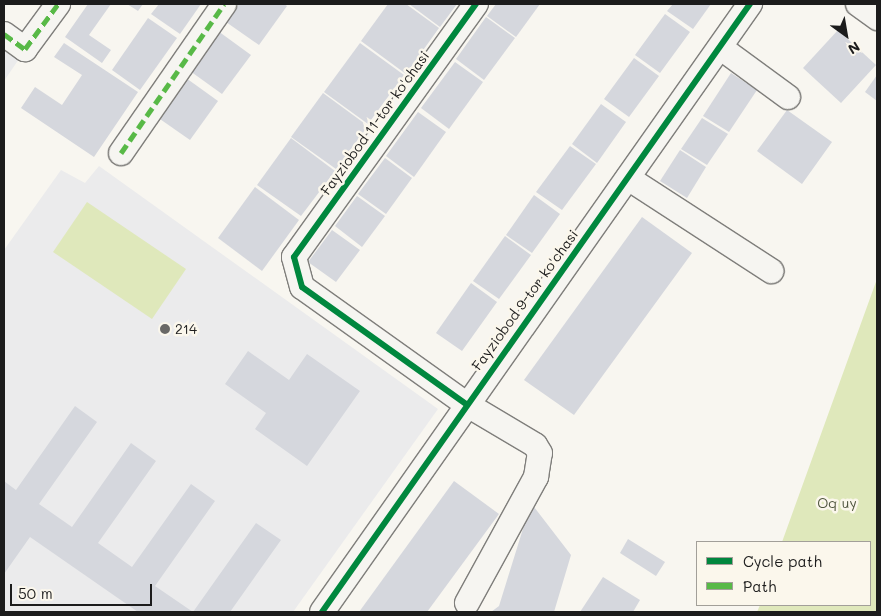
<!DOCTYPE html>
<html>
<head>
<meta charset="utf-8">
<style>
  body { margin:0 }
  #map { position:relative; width:881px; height:616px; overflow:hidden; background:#f8f6f0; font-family:Mali,sans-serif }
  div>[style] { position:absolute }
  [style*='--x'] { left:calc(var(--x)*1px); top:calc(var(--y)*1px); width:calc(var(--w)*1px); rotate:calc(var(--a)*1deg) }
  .built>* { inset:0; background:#ebebec }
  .green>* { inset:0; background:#dfe8bb }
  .building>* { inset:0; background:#d5d7dd }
  .roads { filter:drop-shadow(1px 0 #7f7e7b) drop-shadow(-1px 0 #7f7e7b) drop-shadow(0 1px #7f7e7b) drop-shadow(0 -1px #7f7e7b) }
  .minor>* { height:24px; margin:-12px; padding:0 12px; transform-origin:12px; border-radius:12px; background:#f6f5f1 }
  .quiet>* { height:5px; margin-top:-2.5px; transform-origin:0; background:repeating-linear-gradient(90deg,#58b947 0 10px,transparent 0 15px) }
  .cycleway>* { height:6px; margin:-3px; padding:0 3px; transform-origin:3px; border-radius:3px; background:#00873e }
  .dots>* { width:14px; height:14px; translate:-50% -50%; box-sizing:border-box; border:2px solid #fbf7ec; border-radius:50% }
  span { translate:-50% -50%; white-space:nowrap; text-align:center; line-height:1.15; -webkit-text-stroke:5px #fbf7ec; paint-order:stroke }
  .street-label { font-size:14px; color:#1c1c1c }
  .poi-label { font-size:14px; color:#1c1c1c }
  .left { translate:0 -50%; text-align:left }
  .park-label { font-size:14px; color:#50563f }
  .frame { position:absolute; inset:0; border:5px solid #1c1c1c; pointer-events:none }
  .legend { position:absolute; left:696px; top:541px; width:175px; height:65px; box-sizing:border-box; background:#fbf7ec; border:1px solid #a29f99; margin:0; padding:6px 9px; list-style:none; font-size:15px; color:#1c1c1c }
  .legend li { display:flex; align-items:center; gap:10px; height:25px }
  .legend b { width:25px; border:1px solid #a29f99 }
  .north { position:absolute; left:821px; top:10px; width:50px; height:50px; -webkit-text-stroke:4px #fbf7ec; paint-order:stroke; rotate:148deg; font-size:14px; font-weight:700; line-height:20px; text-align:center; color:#1c1c1c }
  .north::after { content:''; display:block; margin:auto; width:18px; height:22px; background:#1c1c1c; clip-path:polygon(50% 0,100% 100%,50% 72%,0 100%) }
  .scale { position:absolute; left:10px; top:584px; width:142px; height:22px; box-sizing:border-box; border:2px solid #1c1c1c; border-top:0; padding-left:6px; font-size:15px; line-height:18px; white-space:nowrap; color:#1c1c1c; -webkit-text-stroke:4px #fbf7ec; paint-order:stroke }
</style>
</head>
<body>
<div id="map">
  <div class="built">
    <i style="clip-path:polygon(4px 48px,19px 59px,4px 81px)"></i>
    <i style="clip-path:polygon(99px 166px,438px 409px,293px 612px,4px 612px,4px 250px,61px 170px,85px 183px)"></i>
  </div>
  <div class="green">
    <i style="clip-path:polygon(87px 202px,186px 269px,152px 319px,53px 252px)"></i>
    <i style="clip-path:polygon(877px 279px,877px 612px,757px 612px,760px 605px,870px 605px,870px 542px,782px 542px)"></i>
  </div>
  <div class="building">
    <i style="clip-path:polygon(88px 4px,111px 4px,89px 35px,111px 50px,102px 63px,65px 37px)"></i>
    <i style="clip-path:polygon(127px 4px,143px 4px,138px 11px)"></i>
    <i style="clip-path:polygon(159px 4px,201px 4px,180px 34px,151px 14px)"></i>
    <i style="clip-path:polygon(239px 4px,284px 4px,287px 6px,259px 45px,226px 22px)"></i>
    <i style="clip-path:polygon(388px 4px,406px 4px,439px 28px,406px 74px,361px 41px)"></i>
    <i style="clip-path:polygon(409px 4px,457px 4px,440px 27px)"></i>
    <i style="clip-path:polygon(496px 4px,540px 4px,516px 37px,487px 16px)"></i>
    <i style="clip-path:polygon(673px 4px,711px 4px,693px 29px,667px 11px)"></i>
    <i style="clip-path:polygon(665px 14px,690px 32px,660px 73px,635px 55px)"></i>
    <i style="clip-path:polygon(486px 17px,515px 38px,484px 80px,456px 59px)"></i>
    <i style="clip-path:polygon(148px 18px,177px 38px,140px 90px,112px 70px)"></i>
    <i style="clip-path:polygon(838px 30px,876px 65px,841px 103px,803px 68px)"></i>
    <i style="clip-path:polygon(218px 31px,251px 55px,222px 94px,190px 71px)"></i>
    <i style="clip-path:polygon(64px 43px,138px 92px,94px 157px,21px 108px,35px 87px,62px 105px,82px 75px,54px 57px)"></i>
    <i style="clip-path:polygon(360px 43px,404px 75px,368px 124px,324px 92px)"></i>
    <i style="clip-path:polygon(634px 58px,659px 76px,629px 117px,604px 99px)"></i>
    <i style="clip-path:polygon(455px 62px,483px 82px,449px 129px,421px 108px)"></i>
    <i style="clip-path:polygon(731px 73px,757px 90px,729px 132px,703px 116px)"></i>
    <i style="clip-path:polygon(877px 75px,877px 101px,865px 92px)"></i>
    <i style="clip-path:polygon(186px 78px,218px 101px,190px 140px,157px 117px)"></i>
    <i style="clip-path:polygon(323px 93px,368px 126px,336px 169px,291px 137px)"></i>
    <i style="clip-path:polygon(601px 104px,626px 122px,597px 163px,572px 144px)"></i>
    <i style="clip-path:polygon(787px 110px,832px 142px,802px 184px,757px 151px)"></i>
    <i style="clip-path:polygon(418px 112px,446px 132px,414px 177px,386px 156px)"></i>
    <i style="clip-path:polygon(702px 118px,728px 134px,707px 165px,681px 149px)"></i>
    <i style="clip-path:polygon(291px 138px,335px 171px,301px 216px,257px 185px)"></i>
    <i style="clip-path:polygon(570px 146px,596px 164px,562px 210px,536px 192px)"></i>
    <i style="clip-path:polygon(680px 150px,706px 167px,687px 198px,660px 181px)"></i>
    <i style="clip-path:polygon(385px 158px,412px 178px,386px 214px,358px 194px)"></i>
    <i style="clip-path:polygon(255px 187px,299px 220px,262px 271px,218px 238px)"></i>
    <i style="clip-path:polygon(534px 195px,560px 214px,532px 253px,506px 235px)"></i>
    <i style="clip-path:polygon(357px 196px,385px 216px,362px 247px,335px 226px)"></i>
    <i style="clip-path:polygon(642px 217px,692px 253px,574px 415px,524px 380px)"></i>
    <i style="clip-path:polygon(332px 230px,360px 250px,336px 282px,308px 262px)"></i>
    <i style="clip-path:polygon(505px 236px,531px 255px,499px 299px,473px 281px)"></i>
    <i style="clip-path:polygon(471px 283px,497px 302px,462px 351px,436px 333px)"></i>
    <i style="clip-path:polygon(248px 351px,289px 380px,307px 354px,360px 391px,307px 466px,255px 429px,266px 413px,225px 384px)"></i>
    <i style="clip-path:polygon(75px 406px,97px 422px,39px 504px,72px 527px,131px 443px,156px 461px,98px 543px,132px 567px,191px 484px,215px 501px,155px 586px,193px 612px,256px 523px,281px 540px,230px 612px,138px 612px,30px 537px,4px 574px,4px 481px,16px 490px)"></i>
    <i style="clip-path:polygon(454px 481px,499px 514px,427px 612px,359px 612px)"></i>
    <i style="clip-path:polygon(531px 503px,571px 555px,554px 612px,491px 612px,499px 606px)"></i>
    <i style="clip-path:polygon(628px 539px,665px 562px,656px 576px,620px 553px)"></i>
    <i style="clip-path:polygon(603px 577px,640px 600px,633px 612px,580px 612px)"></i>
  </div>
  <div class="roads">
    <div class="minor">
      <i style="--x:858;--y:4;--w:24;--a:36"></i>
      <i style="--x:4;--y:34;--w:26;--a:36"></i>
      <i style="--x:25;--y:49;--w:56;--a:-53.7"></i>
      <i style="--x:721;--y:48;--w:83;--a:36.2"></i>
      <i style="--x:121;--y:153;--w:181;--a:-55.3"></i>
      <i style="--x:628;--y:178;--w:171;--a:33"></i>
      <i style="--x:467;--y:603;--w:144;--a:-61.3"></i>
      <i style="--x:536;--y:477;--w:24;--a:-81"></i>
      <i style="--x:540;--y:453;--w:9;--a:-122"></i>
      <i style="--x:535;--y:445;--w:80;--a:-149.3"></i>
      <i style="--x:466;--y:404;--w:201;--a:-144.5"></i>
      <i style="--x:302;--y:287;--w:31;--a:-105"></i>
      <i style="--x:294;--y:257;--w:312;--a:-54.3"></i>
      <i style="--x:322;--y:612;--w:744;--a:-54.86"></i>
    </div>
  </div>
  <div class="quiet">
    <i style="--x:4;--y:34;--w:26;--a:36"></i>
    <i style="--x:25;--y:49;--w:56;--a:-53.7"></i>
    <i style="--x:121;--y:153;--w:181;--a:-55.3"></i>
  </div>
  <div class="cycleway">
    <i style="--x:466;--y:404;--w:201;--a:-144.5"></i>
    <i style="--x:302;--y:287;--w:31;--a:-105"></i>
    <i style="--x:294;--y:257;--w:312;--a:-54.3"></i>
    <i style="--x:322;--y:612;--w:744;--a:-54.86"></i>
  </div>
  <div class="dots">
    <i style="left:165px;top:329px;background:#696866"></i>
  </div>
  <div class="street-label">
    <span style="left:375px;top:123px;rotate:-54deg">Fayziobod 11-tor ko'chasi</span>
    <span style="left:525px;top:300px;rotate:-54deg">Fayziobod 9-tor ko'chasi</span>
  </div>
  <div class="poi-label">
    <span class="left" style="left:175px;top:329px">214</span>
  </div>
  <div class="park-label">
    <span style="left:837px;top:503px">Oq uy</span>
  </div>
  <div class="frame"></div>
  <ul class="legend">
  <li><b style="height:6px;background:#00873e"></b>Cycle path</li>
  <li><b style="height:6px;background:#58b947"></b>Path</li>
  </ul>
  <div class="north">N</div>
  <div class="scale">50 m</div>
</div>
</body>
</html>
